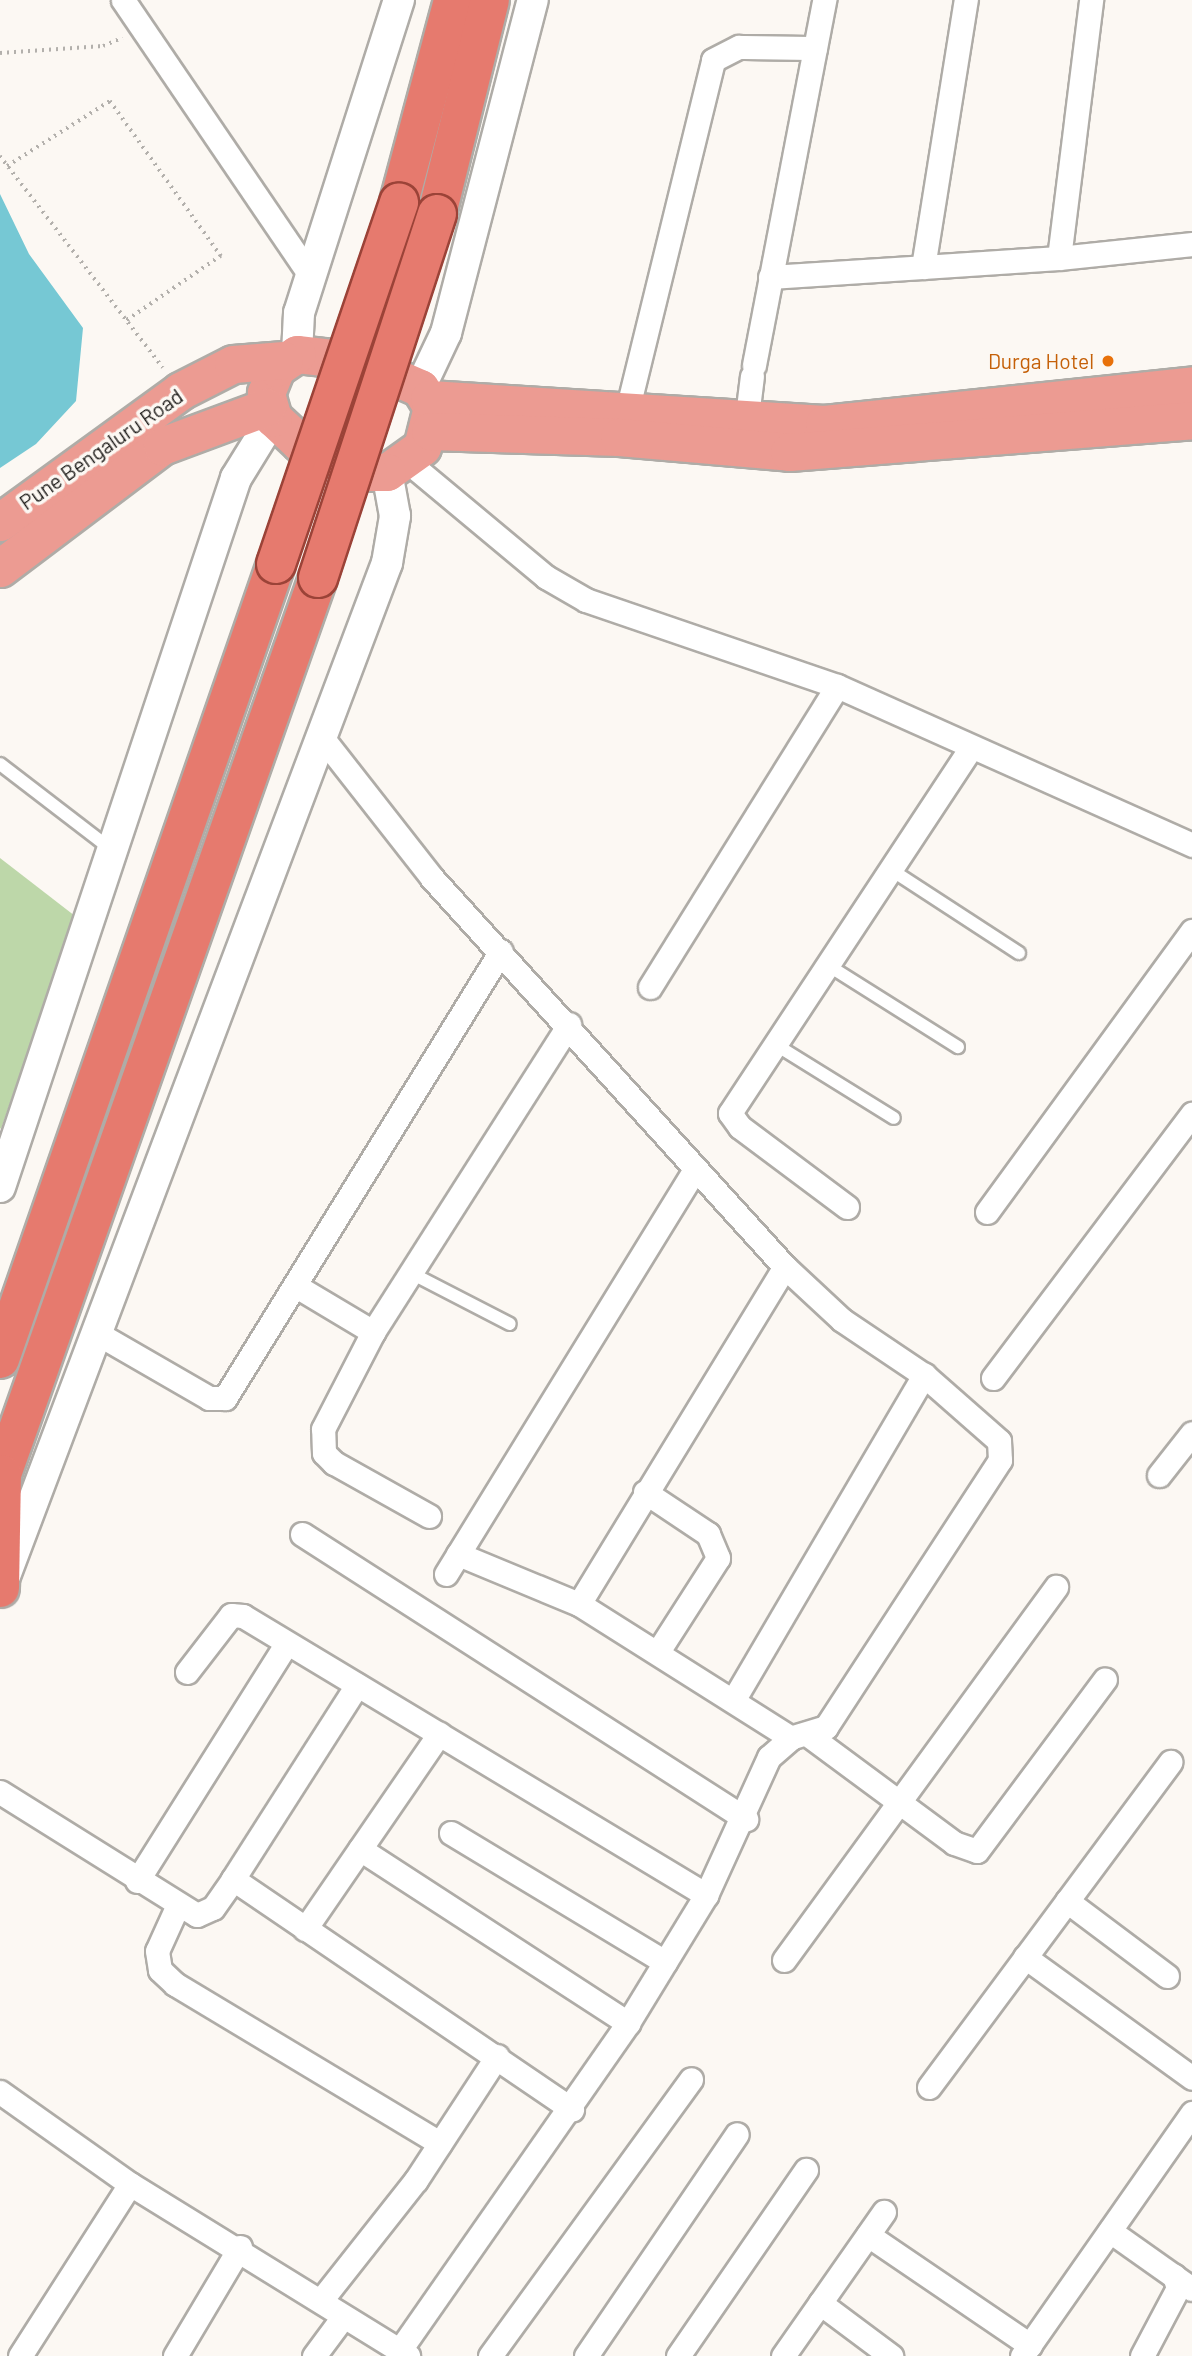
<!DOCTYPE html>
<html>
<head>
<meta charset="utf-8">
<style>
  body { margin:0 }
  #map { position:relative; width:1192px; height:2356px; overflow:hidden; background:#fcf8f3; font-family:Barlow,sans-serif }
  div>[style] { position:absolute }
  [style*='--x'] { left:calc(var(--x)*1px); top:calc(var(--y)*1px); width:calc(var(--w)*1px); rotate:calc(var(--a)*1deg) }
  .green>* { inset:0; background:#bdd7a9 }
  .water>* { inset:0; background:#76c8d4 }
  .path>* { height:3.5px; margin-top:-1.75px; transform-origin:0; background:repeating-linear-gradient(90deg,#b3b0ac 0 2px,transparent 0 7px) }
  .roads { filter:drop-shadow(2px 0 #afaca7) drop-shadow(-2px 0 #afaca7) drop-shadow(0 2px #afaca7) drop-shadow(0 -2px #afaca7) }
  .service>* { height:12px; margin:-6px; padding:0 6px; transform-origin:6px; border-radius:6px; background:#fff }
  .minor>* { height:23px; margin:-11.5px; padding:0 11.5px; transform-origin:11.5px; border-radius:11.5px; background:#fff }
  .tertiary>* { height:30px; margin:-15px; padding:0 15px; transform-origin:15px; border-radius:15px; background:#fff }
  .primary>* { height:37px; margin:-18.5px; padding:0 18.5px; transform-origin:18.5px; border-radius:18.5px; background:#ec9b92 }
  .trunk>* { height:38px; margin:-19px; padding:0 19px; transform-origin:19px; border-radius:19px; background:#e67a6e }
  .bridges { filter:drop-shadow(2px 0 #9b4338) drop-shadow(-2px 0 #9b4338) drop-shadow(0 2px #9b4338) drop-shadow(0 -2px #9b4338) }
  .trunk-bridge>* { height:38px; margin:-19px; padding:0 19px; transform-origin:19px; border-radius:19px; background:#e67a6e }
  .dots>* { width:19px; height:19px; translate:-50% -50%; box-sizing:border-box; border:4px solid #fcf8f3; border-radius:50% }
  span { translate:-50% -50%; white-space:nowrap; text-align:center; line-height:1.15; -webkit-text-stroke:7px #fcf8f3; paint-order:stroke }
  .food-label { font-size:21px; color:#c56008 }
  .right { translate:-100% -50%; text-align:right }
  .street-label { font-size:21px; color:#1c1a18 }
</style>
</head>
<body>
<div id="map">
  <div class="green">
    <i style="clip-path:polygon(0 858px,75px 916px,1px 1129px,0 1128px)"></i>
  </div>
  <div class="water">
    <i style="clip-path:polygon(0 194px,29px 254px,83px 328px,76px 401px,36px 444px,0 468px)"></i>
  </div>
  <div class="path">
    <i style="--x:0;--y:53;--w:103;--a:-3.9"></i>
    <i style="--x:103;--y:46;--w:21;--a:-23"></i>
    <i style="--x:0;--y:156;--w:267;--a:52.4"></i>
    <i style="--x:7;--y:166;--w:122;--a:-32.3"></i>
    <i style="--x:110;--y:101;--w:191;--a:54.4"></i>
    <i style="--x:221;--y:256;--w:115;--a:145.6"></i>
  </div>
  <div class="roads">
    <div class="service">
      <i style="--x:0;--y:764;--w:141;--a:37.5"></i>
      <i style="--x:890;--y:869;--w:154;--a:33.1"></i>
      <i style="--x:826;--y:964;--w:156;--a:32.2"></i>
      <i style="--x:773;--y:1043;--w:142;--a:31.8"></i>
      <i style="--x:411;--y:1273;--w:111;--a:27.3"></i>
    </div>
    <div class="minor">
      <i style="--x:123;--y:0;--w:335;--a:55.8"></i>
      <i style="--x:1059;--y:258;--w:134;--a:-6"></i>
      <i style="--x:923;--y:267;--w:136;--a:-3.8"></i>
      <i style="--x:1059;--y:258;--w:260;--a:-82.9"></i>
      <i style="--x:770;--y:277;--w:153;--a:-3.7"></i>
      <i style="--x:923;--y:267;--w:270;--a:-80.9"></i>
      <i style="--x:754;--y:365;--w:372;--a:-79.1"></i>
      <i style="--x:627;--y:411;--w:361;--a:-76.2"></i>
      <i style="--x:713;--y:60;--w:29;--a:-27"></i>
      <i style="--x:739;--y:47;--w:76;--a:0.8"></i>
      <i style="--x:745;--y:432;--w:56;--a:-82.9"></i>
      <i style="--x:408;--y:462;--w:180;--a:39.8"></i>
      <i style="--x:546;--y:577;--w:46;--a:29.9"></i>
      <i style="--x:586;--y:600;--w:265;--a:18.9"></i>
      <i style="--x:837;--y:686;--w:389;--a:24.1"></i>
      <i style="--x:320;--y:735;--w:182;--a:51.9"></i>
      <i style="--x:432;--y:878;--w:525;--a:47.78"></i>
      <i style="--x:785;--y:1267;--w:78;--a:42.9"></i>
      <i style="--x:842;--y:1320;--w:99;--a:33.9"></i>
      <i style="--x:924;--y:1375;--w:100;--a:41.3"></i>
      <i style="--x:999;--y:1441;--w:19;--a:87"></i>
      <i style="--x:1000;--y:1460;--w:319;--a:123.1"></i>
      <i style="--x:826;--y:1727;--w:37;--a:163"></i>
      <i style="--x:791;--y:1738;--w:29;--a:139"></i>
      <i style="--x:769;--y:1757;--w:152;--a:114.5"></i>
      <i style="--x:706;--y:1895;--w:150;--a:121.4"></i>
      <i style="--x:628;--y:2023;--w:395;--a:124.9"></i>
      <i style="--x:650;--y:987;--w:354;--a:-58.1"></i>
      <i style="--x:847;--y:1207;--w:134;--a:-143.2"></i>
      <i style="--x:740;--y:1127;--w:17;--a:-126"></i>
      <i style="--x:730;--y:1113;--w:438;--a:-56.6"></i>
      <i style="--x:987;--y:1212;--w:348;--a:-53.9"></i>
      <i style="--x:296;--y:1286;--w:90;--a:30.9"></i>
      <i style="--x:100;--y:1335;--w:126;--a:30"></i>
      <i style="--x:209;--y:1398;--w:16;--a:0"></i>
      <i style="--x:225;--y:1398;--w:525;--a:-58.31"></i>
      <i style="--x:993;--y:1378;--w:331;--a:-53"></i>
      <i style="--x:1159;--y:1475;--w:53;--a:-51.8"></i>
      <i style="--x:645;--y:1492;--w:76;--a:33.7"></i>
      <i style="--x:708;--y:1534;--w:26;--a:67"></i>
      <i style="--x:718;--y:1558;--w:109;--a:122.7"></i>
      <i style="--x:429;--y:1516;--w:109;--a:-150.8"></i>
      <i style="--x:334;--y:1463;--w:14;--a:-135"></i>
      <i style="--x:324;--y:1453;--w:24;--a:-92"></i>
      <i style="--x:323;--y:1429;--w:109;--a:-62.7"></i>
      <i style="--x:373;--y:1332;--w:365;--a:-57.5"></i>
      <i style="--x:302;--y:1534;--w:528;--a:32.7"></i>
      <i style="--x:458;--y:1554;--w:131;--a:22.5"></i>
      <i style="--x:579;--y:1604;--w:251;--a:32.3"></i>
      <i style="--x:446;--y:1574;--w:475;--a:-58.4"></i>
      <i style="--x:579;--y:1604;--w:395;--a:-58.6"></i>
      <i style="--x:187;--y:1672;--w:72;--a:-52.3"></i>
      <i style="--x:231;--y:1615;--w:12;--a:5"></i>
      <i style="--x:243;--y:1616;--w:541;--a:31.07"></i>
      <i style="--x:734;--y:1699;--w:376;--a:-59.6"></i>
      <i style="--x:811;--y:1737;--w:178;--a:36.5"></i>
      <i style="--x:954;--y:1843;--w:24;--a:19"></i>
      <i style="--x:977;--y:1851;--w:214;--a:-53.3"></i>
      <i style="--x:0;--y:1792;--w:232;--a:32"></i>
      <i style="--x:197;--y:1915;--w:17;--a:-24"></i>
      <i style="--x:213;--y:1908;--w:35;--a:-55"></i>
      <i style="--x:233;--y:1879;--w:230;--a:-57.4"></i>
      <i style="--x:451;--y:1833;--w:250;--a:31.1"></i>
      <i style="--x:360;--y:1849;--w:320;--a:33"></i>
      <i style="--x:233;--y:1879;--w:410;--a:34.2"></i>
      <i style="--x:137;--y:1881;--w:281;--a:-57.8"></i>
      <i style="--x:1067;--y:1901;--w:125;--a:36.9"></i>
      <i style="--x:177;--y:1907;--w:48;--a:114.4"></i>
      <i style="--x:157;--y:1951;--w:19;--a:81"></i>
      <i style="--x:160;--y:1970;--w:21;--a:43"></i>
      <i style="--x:175;--y:1984;--w:309;--a:31"></i>
      <i style="--x:305;--y:1929;--w:237;--a:-55.5"></i>
      <i style="--x:1025;--y:1957;--w:206;--a:35.9"></i>
      <i style="--x:784;--y:1960;--w:462;--a:-53.9"></i>
      <i style="--x:929;--y:2087;--w:405;--a:-53.4"></i>
      <i style="--x:0;--y:2092;--w:159;--a:35.3"></i>
      <i style="--x:130;--y:2184;--w:327;--a:31.7"></i>
      <i style="--x:1110;--y:2231;--w:100;--a:35.3"></i>
      <i style="--x:868;--y:2235;--w:196;--a:34.2"></i>
      <i style="--x:322;--y:2299;--w:152;--a:-51.7"></i>
      <i style="--x:416;--y:2180;--w:148;--a:-56.8"></i>
      <i style="--x:820;--y:2303;--w:89;--a:36.7"></i>
      <i style="--x:20;--y:2356;--w:204;--a:-57.4"></i>
      <i style="--x:175;--y:2356;--w:127;--a:-59.2"></i>
      <i style="--x:314;--y:2356;--w:49;--a:-53.4"></i>
      <i style="--x:490;--y:2356;--w:342;--a:-54"></i>
      <i style="--x:586;--y:2356;--w:268;--a:-55.8"></i>
      <i style="--x:678;--y:2356;--w:226;--a:-55.5"></i>
      <i style="--x:783;--y:2356;--w:176;--a:-55"></i>
      <i style="--x:1022;--y:2356;--w:297;--a:-55"></i>
      <i style="--x:1142;--y:2356;--w:77;--a:-62.1"></i>
      <i style="--x:1178;--y:2288;--w:13;--a:-108"></i>
    </div>
    <div class="tertiary">
      <i style="--x:297;--y:354;--w:41;--a:-87.2"></i>
      <i style="--x:299;--y:313;--w:329;--a:-72.3"></i>
      <i style="--x:420;--y:388;--w:61;--a:-64.7"></i>
      <i style="--x:446;--y:333;--w:344;--a:-75.4"></i>
      <i style="--x:0;--y:1187;--w:747;--a:-71.59"></i>
      <i style="--x:236;--y:478;--w:70;--a:-58.3"></i>
      <i style="--x:5;--y:1576;--w:1083;--a:-69.34"></i>
      <i style="--x:387;--y:563;--w:48;--a:-80.3"></i>
      <i style="--x:395;--y:516;--w:45;--a:-100.3"></i>
    </div>
    <div class="primary">
      <i style="--x:297;--y:354;--w:61;--a:6.5"></i>
      <i style="--x:358;--y:361;--w:68;--a:23.5"></i>
      <i style="--x:420;--y:388;--w:22;--a:58"></i>
      <i style="--x:432;--y:407;--w:41;--a:104"></i>
      <i style="--x:422;--y:447;--w:43;--a:144.5"></i>
      <i style="--x:387;--y:472;--w:19;--a:180"></i>
      <i style="--x:368;--y:472;--w:74;--a:-156.9"></i>
      <i style="--x:300;--y:443;--w:37;--a:-137"></i>
      <i style="--x:273;--y:418;--w:26;--a:-106"></i>
      <i style="--x:266;--y:393;--w:27;--a:-68"></i>
      <i style="--x:276;--y:368;--w:25;--a:-34"></i>
      <i style="--x:429;--y:399;--w:396;--a:3.6"></i>
      <i style="--x:824;--y:424;--w:370;--a:-6"></i>
      <i style="--x:430;--y:431;--w:189;--a:1.8"></i>
      <i style="--x:619;--y:437;--w:171;--a:5"></i>
      <i style="--x:789;--y:452;--w:404;--a:-4.5"></i>
      <i style="--x:0;--y:522;--w:223;--a:-36"></i>
      <i style="--x:180;--y:391;--w:59;--a:-27"></i>
      <i style="--x:233;--y:364;--w:51;--a:-4.5"></i>
      <i style="--x:0;--y:568;--w:203;--a:-37"></i>
      <i style="--x:162;--y:446;--w:112;--a:-20.4"></i>
    </div>
    <div class="trunk">
      <i style="--x:399;--y:202;--w:209;--a:-75"></i>
      <i style="--x:437;--y:214;--w:220;--a:-76.1"></i>
      <i style="--x:0;--y:1359;--w:842;--a:-70.85"></i>
      <i style="--x:0;--y:1480;--w:956;--a:-70.58"></i>
      <i style="--x:0;--y:1588;--w:114;--a:-89"></i>
    </div>
  </div>
  <div class="bridges">
    <div class="trunk-bridge">
      <i style="--x:276;--y:564;--w:382;--a:-71.2"></i>
      <i style="--x:318;--y:578;--w:383;--a:-71.9"></i>
    </div>
  </div>
  <div class="dots">
    <i style="left:1108px;top:361px;background:#e8710a"></i>
  </div>
  <div class="food-label">
    <span class="right" style="left:1094px;top:361px">Durga Hotel</span>
  </div>
  <div class="street-label">
    <span style="left:101px;top:449px;rotate:-35deg">Pune Bengaluru Road</span>
  </div>
</div>
</body>
</html>
